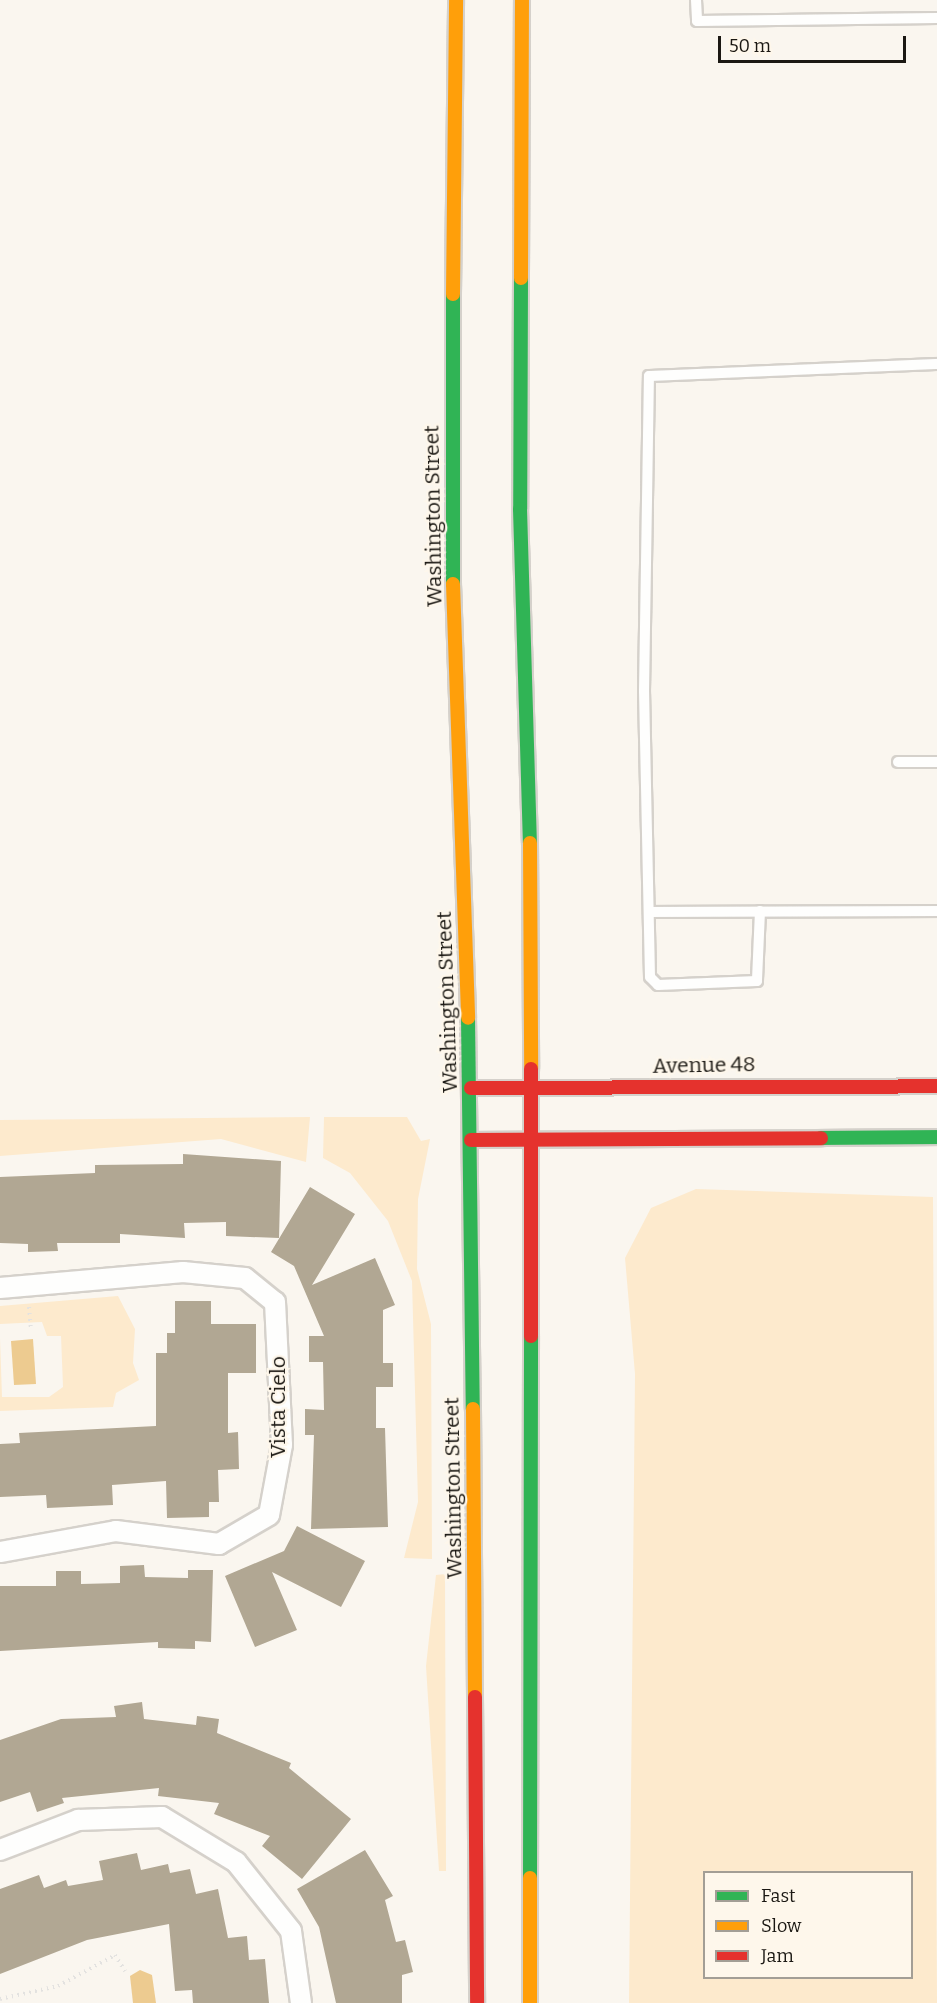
<!DOCTYPE html>
<html>
<head>
<meta charset="utf-8">
<style>
  body { margin:0 }
  #map { position:relative; width:937px; height:2003px; overflow:hidden; background:#faf6ef; font-family:Bitter,serif }
  div>[style] { position:absolute }
  [style*='--x'] { left:calc(var(--x)*1px); top:calc(var(--y)*1px); width:calc(var(--w)*1px); rotate:calc(var(--a)*1deg) }
  .green>* { inset:0; background:#fdeacd }
  .water>* { inset:0; background:#edcb90 }
  .building>* { inset:0; background:#b1a793 }
  .path>* { height:4px; margin-top:-2px; transform-origin:0; background:repeating-linear-gradient(90deg,#e3e2e0 0 1.5px,transparent 0 6px) }
  .roads { filter:drop-shadow(2px 0 #d5d1cb) drop-shadow(-2px 0 #d5d1cb) drop-shadow(0 2px #d5d1cb) drop-shadow(0 -2px #d5d1cb) }
  .lane>* { height:10px; margin:-5px; padding:0 5px; transform-origin:5px; border-radius:5px; background:#fefefd }
  .street>* { height:20px; margin:-10px; padding:0 10px; transform-origin:10px; border-radius:10px; background:#fefefd }
  .fast>* { height:14px; margin:-7px; padding:0 7px; transform-origin:7px; border-radius:7px; background:#30b455 }
  .slow>* { height:14px; margin:-7px; padding:0 7px; transform-origin:7px; border-radius:7px; background:#ff9f0a }
  .jam>* { height:14px; margin:-7px; padding:0 7px; transform-origin:7px; border-radius:7px; background:#e5322d }
  span { translate:-50% -50%; white-space:nowrap; text-align:center; line-height:1.15; -webkit-text-stroke:4.5px #fef7eb; paint-order:stroke }
  .street-label { font-size:21px; color:#1b1813 }
  .legend { position:absolute; left:703px; top:1871px; width:210px; height:108px; box-sizing:border-box; background:#fef7eb; border:2px solid #a39e95; margin:0; padding:8px 10px; list-style:none; font-size:18px; color:#1b1813 }
  .legend li { display:flex; align-items:center; gap:12px; height:30px }
  .legend b { width:30px; border:2px solid #a39e95 }
  .scale { position:absolute; left:718px; top:36px; width:188px; height:27px; box-sizing:border-box; border:3px solid #1b1813; border-top:0; padding-left:8px; font-size:18px; line-height:21px; white-space:nowrap; color:#1b1813; -webkit-text-stroke:4px #fef7eb; paint-order:stroke }
</style>
</head>
<body>
<div id="map">
  <div class="green">
    <i style="clip-path:polygon(310px 1117px,306px 1162px,221px 1139px,0 1156px,0 1120px)"></i>
    <i style="clip-path:polygon(324px 1117px,407px 1117px,421px 1141px,430px 1139px,418px 1199px,417px 1269px,431px 1324px,432px 1559px,404px 1558px,418px 1502px,412px 1281px,388px 1221px,350px 1173px,323px 1158px)"></i>
    <i style="clip-path:polygon(evenodd,696px 1189px,933px 1197px,937px 2003px,629px 2003px,635px 1374px,625px 1258px,651px 1208px,696px 1189px,704px 1872px,912px 1872px,912px 1978px,704px 1978px,704px 1872px)"></i>
    <i style="clip-path:polygon(118px 1296px,135px 1329px,133px 1363px,139px 1380px,116px 1393px,113px 1407px,0 1411px,0 1338px,2px 1397px,49px 1397px,63px 1387px,61px 1336px,47px 1336px,42px 1322px,0 1324px,0 1306px)"></i>
    <i style="clip-path:polygon(445px 1574px,446px 1871px,439px 1871px,426px 1666px,436px 1575px)"></i>
  </div>
  <div class="water">
    <i style="clip-path:polygon(33px 1339px,36px 1384px,14px 1385px,11px 1341px)"></i>
    <i style="clip-path:polygon(140px 1970px,152px 1975px,156px 2003px,133px 2003px,130px 1976px)"></i>
  </div>
  <div class="building">
    <i style="clip-path:polygon(183px 1154px,281px 1161px,279px 1238px,226px 1236px,226px 1222px,184px 1223px,185px 1238px,120px 1234px,120px 1243px,57px 1243px,58px 1251px,28px 1252px,28px 1244px,0 1243px,0 1177px,95px 1173px,95px 1165px,183px 1164px)"></i>
    <i style="clip-path:polygon(310px 1187px,355px 1214px,312px 1285px,375px 1258px,395px 1305px,383px 1310px,383px 1363px,393px 1363px,393px 1387px,376px 1387px,376px 1428px,385px 1428px,388px 1527px,311px 1529px,314px 1435px,305px 1435px,305px 1409px,324px 1410px,323px 1362px,309px 1362px,309px 1336px,324px 1336px,294px 1266px,271px 1252px)"></i>
    <i style="clip-path:polygon(175px 1301px,211px 1301px,211px 1324px,256px 1324px,256px 1373px,228px 1373px,228px 1433px,238px 1432px,239px 1469px,218px 1470px,219px 1502px,209px 1502px,209px 1517px,167px 1518px,166px 1481px,112px 1485px,113px 1505px,47px 1508px,46px 1495px,0 1497px,0 1444px,20px 1443px,19px 1433px,156px 1426px,156px 1353px,167px 1353px,167px 1333px,175px 1333px)"></i>
    <i style="clip-path:polygon(297px 1526px,365px 1561px,341px 1607px,272px 1572px,297px 1630px,255px 1647px,225px 1576px,284px 1551px)"></i>
    <i style="clip-path:polygon(144px 1565px,145px 1577px,188px 1578px,188px 1570px,213px 1570px,211px 1642px,195px 1641px,195px 1649px,158px 1648px,158px 1642px,0 1651px,0 1586px,56px 1586px,56px 1571px,81px 1571px,81px 1584px,120px 1583px,120px 1566px)"></i>
    <i style="clip-path:polygon(142px 1702px,144px 1719px,196px 1725px,197px 1716px,219px 1719px,217px 1733px,291px 1763px,289px 1768px,351px 1819px,302px 1879px,262px 1846px,270px 1836px,214px 1814px,219px 1803px,158px 1796px,159px 1788px,62px 1798px,64px 1803px,37px 1812px,30px 1792px,0 1802px,0 1740px,61px 1719px,116px 1717px,114px 1706px)"></i>
    <i style="clip-path:polygon(365px 1850px,393px 1896px,385px 1900px,396px 1942px,405px 1940px,413px 1972px,402px 1975px,402px 2003px,336px 2003px,319px 1927px,297px 1889px)"></i>
    <i style="clip-path:polygon(137px 1853px,141px 1870px,168px 1864px,170px 1873px,190px 1869px,196px 1894px,218px 1889px,228px 1938px,247px 1936px,249px 1960px,265px 1959px,269px 2003px,193px 2003px,192px 1990px,175px 1991px,169px 1924px,87px 1940px,0 1974px,0 1889px,39px 1875px,44px 1888px,66px 1880px,68px 1886px,103px 1880px,99px 1861px)"></i>
  </div>
  <div class="path">
    <i style="--x:29;--y:1307;--w:23;--a:85"></i>
    <i style="--x:0;--y:1999;--w:59;--a:-12.6"></i>
    <i style="--x:58;--y:1986;--w:65;--a:-28.5"></i>
    <i style="--x:115;--y:1955;--w:19;--a:58"></i>
  </div>
  <div class="roads">
    <div class="lane">
      <i style="--x:696;--y:0;--w:21;--a:87"></i>
      <i style="--x:697;--y:21;--w:240;--a:-0.7"></i>
      <i style="--x:898;--y:762;--w:39;--a:0"></i>
      <i style="--x:760;--y:911;--w:70;--a:92.5"></i>
      <i style="--x:757;--y:981;--w:99;--a:177.7"></i>
      <i style="--x:658;--y:985;--w:11;--a:-135"></i>
      <i style="--x:650;--y:977;--w:286;--a:-91.2"></i>
      <i style="--x:644;--y:691;--w:315;--a:-89.1"></i>
      <i style="--x:649;--y:376;--w:288;--a:-2.4"></i>
      <i style="--x:649;--y:912;--w:288;--a:-0.2"></i>
    </div>
    <div class="street">
      <i style="--x:0;--y:1288;--w:184;--a:-5"></i>
      <i style="--x:183;--y:1272;--w:62;--a:5.5"></i>
      <i style="--x:245;--y:1278;--w:38;--a:39"></i>
      <i style="--x:275;--y:1302;--w:143;--a:87.2"></i>
      <i style="--x:282;--y:1445;--w:71;--a:100.5"></i>
      <i style="--x:269;--y:1515;--w:58;--a:149.9"></i>
      <i style="--x:219;--y:1544;--w:104;--a:-172.8"></i>
      <i style="--x:116;--y:1531;--w:118;--a:169.7"></i>
      <i style="--x:0;--y:1850;--w:84;--a:-21"></i>
      <i style="--x:78;--y:1820;--w:84;--a:-2"></i>
      <i style="--x:162;--y:1817;--w:87;--a:31.3"></i>
      <i style="--x:236;--y:1862;--w:88;--a:51.4"></i>
      <i style="--x:291;--y:1931;--w:73;--a:82.1"></i>
    </div>
    <div class="fast">
      <i style="--x:521;--y:278;--w:231;--a:90.2"></i>
      <i style="--x:520;--y:509;--w:334;--a:88.3"></i>
      <i style="--x:453;--y:584;--w:290;--a:-90"></i>
      <i style="--x:468;--y:1018;--w:391;--a:89.3"></i>
      <i style="--x:821;--y:1138;--w:116;--a:-0.5"></i>
      <i style="--x:530;--y:1878;--w:542;--a:-89.89"></i>
    </div>
    <div class="slow">
      <i style="--x:521;--y:278;--w:278;--a:-89.8"></i>
      <i style="--x:453;--y:294;--w:294;--a:-89.4"></i>
      <i style="--x:453;--y:584;--w:434;--a:88"></i>
      <i style="--x:530;--y:843;--w:226;--a:89.7"></i>
      <i style="--x:473;--y:1409;--w:288;--a:89.6"></i>
      <i style="--x:530;--y:2003;--w:125;--a:-90"></i>
    </div>
    <div class="jam">
      <i style="--x:531;--y:1069;--w:267;--a:90"></i>
      <i style="--x:471;--y:1088;--w:466;--a:-0.2"></i>
      <i style="--x:471;--y:1140;--w:350;--a:-0.3"></i>
      <i style="--x:475;--y:1697;--w:306;--a:89.6"></i>
    </div>
  </div>
  <div class="street-label">
    <span style="left:433px;top:516px;rotate:-91deg">Washington Street</span>
    <span style="left:447px;top:1002px;rotate:-92deg">Washington Street</span>
    <span style="left:704px;top:1065px;rotate:-1deg">Avenue 48</span>
    <span style="left:278px;top:1407px;rotate:-90deg">Vista Cielo</span>
    <span style="left:453px;top:1488px;rotate:-91deg">Washington Street</span>
  </div>
  <ul class="legend">
  <li><b style="height:8px;background:#30b455"></b>Fast</li>
  <li><b style="height:8px;background:#ff9f0a"></b>Slow</li>
  <li><b style="height:8px;background:#e5322d"></b>Jam</li>
  </ul>
  <div class="scale">50 m</div>
</div>
</body>
</html>
